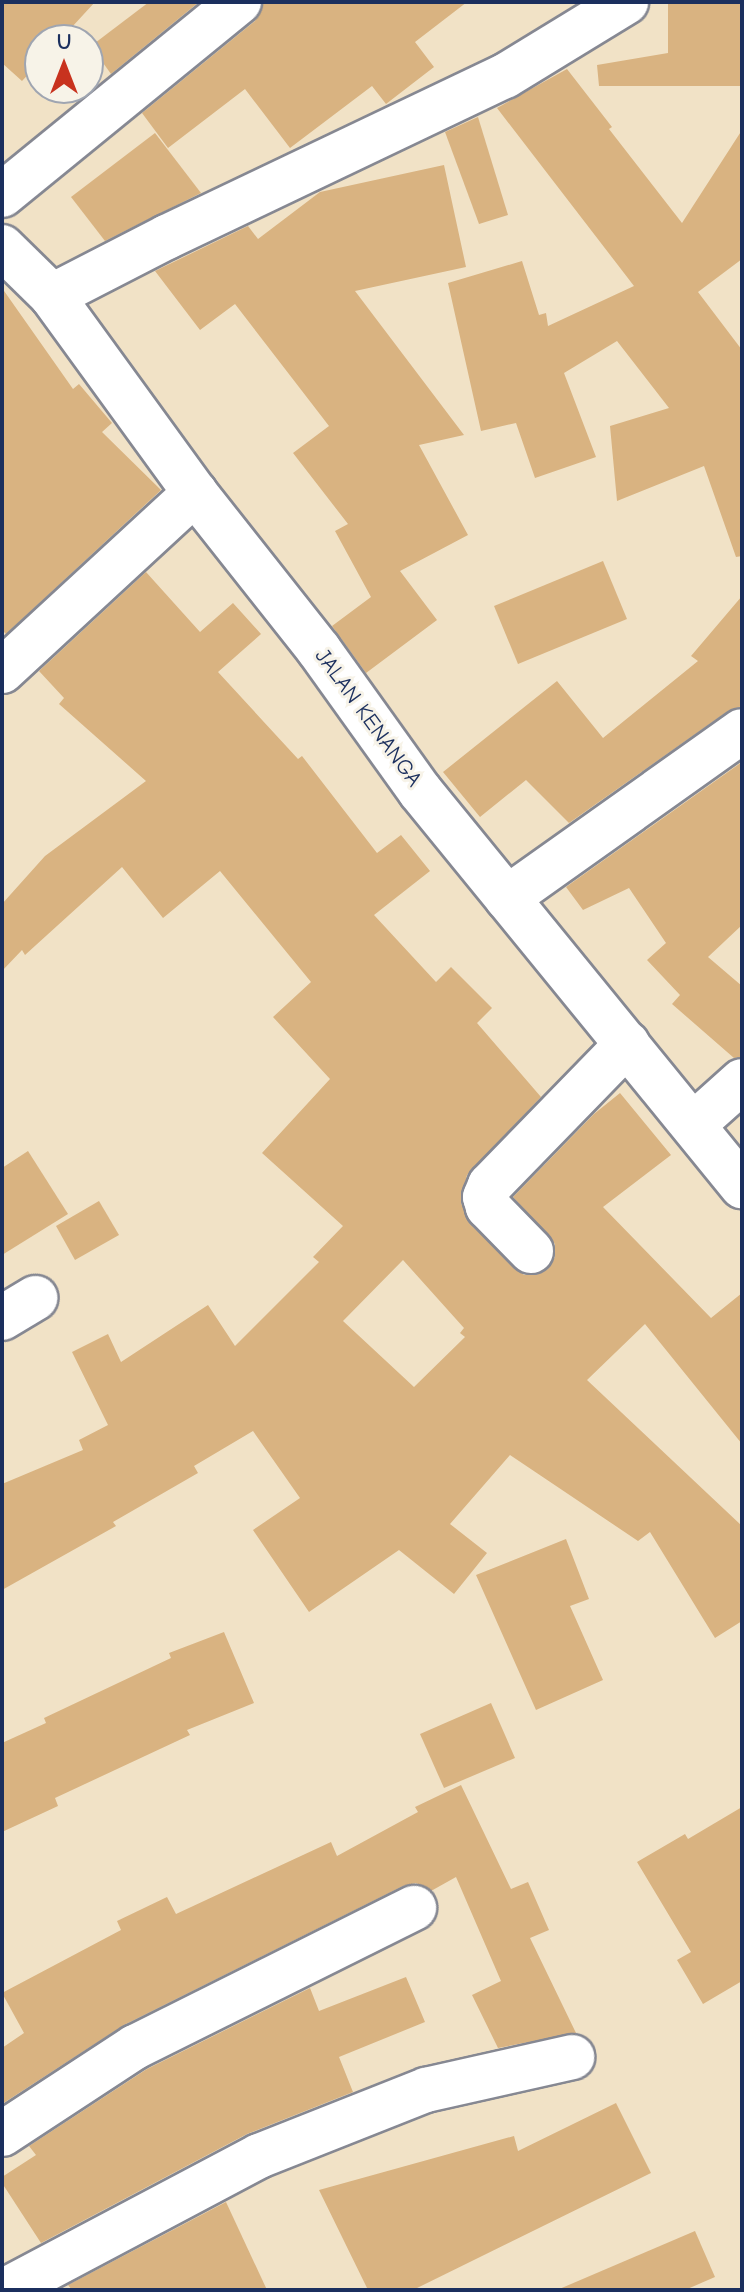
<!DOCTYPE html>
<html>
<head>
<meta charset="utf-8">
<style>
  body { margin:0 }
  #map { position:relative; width:744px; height:2292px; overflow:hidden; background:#f1e2c6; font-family:"Comic Neue",sans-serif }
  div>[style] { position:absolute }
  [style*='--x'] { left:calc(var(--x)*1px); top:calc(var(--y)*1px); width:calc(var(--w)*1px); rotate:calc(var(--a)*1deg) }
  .building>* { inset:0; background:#d9b381 }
  .roads { filter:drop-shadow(2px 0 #868892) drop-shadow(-2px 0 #868892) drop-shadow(0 2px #868892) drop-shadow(0 -2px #868892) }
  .minor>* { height:44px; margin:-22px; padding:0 22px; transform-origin:22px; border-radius:22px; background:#fff }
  span { translate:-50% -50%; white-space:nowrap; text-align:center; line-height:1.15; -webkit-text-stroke:6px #f7f3e8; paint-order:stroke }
  .street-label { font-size:22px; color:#1b2f5e }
  .frame { position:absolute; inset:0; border:4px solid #1b2f5e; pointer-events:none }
  .north { position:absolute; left:24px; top:24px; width:80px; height:80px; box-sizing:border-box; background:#f7f3e8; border:2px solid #9fa5b1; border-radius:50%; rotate:0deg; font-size:22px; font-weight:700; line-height:32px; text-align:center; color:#1b2f5e }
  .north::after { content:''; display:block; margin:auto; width:28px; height:36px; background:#c8321e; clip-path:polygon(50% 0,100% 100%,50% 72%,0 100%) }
</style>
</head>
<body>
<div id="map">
  <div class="building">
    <i style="clip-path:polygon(2px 2px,95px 2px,60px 40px,40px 40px,40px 62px,22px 81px,2px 63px)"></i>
    <i style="clip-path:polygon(149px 2px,199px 2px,111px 74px,91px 46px)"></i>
    <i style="clip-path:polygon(263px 2px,467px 2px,415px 42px,434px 67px,386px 104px,372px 86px,290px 148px,245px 89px,168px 148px,142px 113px,255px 21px)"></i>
    <i style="clip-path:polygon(668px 2px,742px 2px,742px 86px,599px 86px,597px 65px,668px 53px)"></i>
    <i style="clip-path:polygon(567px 69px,612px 127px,609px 129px,682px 223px,742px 130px,742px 259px,698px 292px,742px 350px,742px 556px,736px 557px,704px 466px,617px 501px,610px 426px,669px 408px,617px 341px,564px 373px,596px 457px,535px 478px,516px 423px,481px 431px,448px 283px,522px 261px,539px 315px,546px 313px,548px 326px,634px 286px,497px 108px)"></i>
    <i style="clip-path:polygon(478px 117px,508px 215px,479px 224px,445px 132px)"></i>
    <i style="clip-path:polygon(155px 133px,201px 193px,105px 241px,71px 197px)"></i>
    <i style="clip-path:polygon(444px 165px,466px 267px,355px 291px,464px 435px,419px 445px,468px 535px,400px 571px,437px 620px,366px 673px,332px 626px,371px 597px,335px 531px,348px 524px,293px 453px,329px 426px,235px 304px,200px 330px,155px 271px,248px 226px,258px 239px,320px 192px)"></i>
    <i style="clip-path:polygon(2px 288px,73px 389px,79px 384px,112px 423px,102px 432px,161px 490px,6px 634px,2px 630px)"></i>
    <i style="clip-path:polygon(603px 561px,627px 619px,518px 664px,494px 606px)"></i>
    <i style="clip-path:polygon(evenodd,146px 572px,200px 632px,233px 603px,261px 634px,218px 672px,298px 759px,302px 756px,377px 853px,401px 835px,430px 871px,374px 915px,436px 982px,451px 967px,492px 1008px,477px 1023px,541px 1097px,467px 1175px,461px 1203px,470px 1224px,524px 1275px,536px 1275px,548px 1269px,555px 1257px,555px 1244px,513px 1197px,594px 1114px,620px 1093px,671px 1155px,603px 1207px,711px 1318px,742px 1293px,742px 1444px,645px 1324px,587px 1380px,742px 1526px,742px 1621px,715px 1638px,650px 1532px,638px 1541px,510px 1455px,450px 1524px,487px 1553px,454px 1594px,399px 1550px,309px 1612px,253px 1530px,300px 1498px,253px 1431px,194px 1466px,198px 1473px,113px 1522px,116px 1526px,2px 1590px,2px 1484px,83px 1450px,79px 1440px,108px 1425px,72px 1352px,108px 1334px,121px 1362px,208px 1305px,235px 1346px,319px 1262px,313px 1257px,343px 1226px,262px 1153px,330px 1079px,273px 1017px,311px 982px,220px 871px,163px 918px,122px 867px,25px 955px,22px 950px,2px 971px,2px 904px,45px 856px,146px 781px,59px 704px,64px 698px,39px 671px,146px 572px,403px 1260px,464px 1328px,460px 1333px,465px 1337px,414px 1387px,343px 1321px,403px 1260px)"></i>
    <i style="clip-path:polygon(742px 596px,742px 706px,728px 711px,569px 823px,526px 780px,480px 817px,443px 772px,557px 681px,603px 738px,698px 661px,691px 656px)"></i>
    <i style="clip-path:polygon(742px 762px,742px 925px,708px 957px,742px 986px,742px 1057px,734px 1058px,672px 1004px,680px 995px,647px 960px,666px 943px,629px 888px,583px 910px,566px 887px)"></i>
    <i style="clip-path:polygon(28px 1151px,68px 1214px,2px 1255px,2px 1168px)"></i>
    <i style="clip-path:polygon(99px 1201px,119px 1235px,75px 1260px,56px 1226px)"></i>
    <i style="clip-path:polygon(566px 1539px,589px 1599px,570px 1606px,603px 1680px,536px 1710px,476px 1575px)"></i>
    <i style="clip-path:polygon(224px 1632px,254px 1703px,187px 1730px,190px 1735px,55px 1798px,58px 1806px,2px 1832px,2px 1743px,46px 1723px,44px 1718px,171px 1658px,169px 1653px)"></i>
    <i style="clip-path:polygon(491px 1703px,515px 1758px,444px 1788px,420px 1734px)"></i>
    <i style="clip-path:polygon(461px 1785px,511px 1889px,528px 1882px,549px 1930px,530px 1938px,576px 2033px,498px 2048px,472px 1995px,501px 1981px,456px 1877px,431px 1891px,416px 1883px,403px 1886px,124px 2025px,2px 2104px,2px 2048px,24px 2033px,2px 1993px,121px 1930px,117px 1921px,167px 1897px,176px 1914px,331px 1842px,337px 1856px,418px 1812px,415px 1807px)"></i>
    <i style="clip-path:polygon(742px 1807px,742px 1981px,703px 2004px,677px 1960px,691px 1952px,637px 1862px,685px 1834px,688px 1839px)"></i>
    <i style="clip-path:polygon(406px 1977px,425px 2022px,339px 2057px,353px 2092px,247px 2134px,41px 2243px,2px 2183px,2px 2177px,36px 2155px,29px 2146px,147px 2069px,310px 1988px,319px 2011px)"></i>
    <i style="clip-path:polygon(616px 2103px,651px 2173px,413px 2290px,368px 2290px,319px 2190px,514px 2136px,518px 2151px)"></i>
    <i style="clip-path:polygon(226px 2202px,267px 2290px,72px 2290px,68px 2285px)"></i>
    <i style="clip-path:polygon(695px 2231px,715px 2277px,685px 2290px,557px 2290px)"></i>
  </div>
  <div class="roads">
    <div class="minor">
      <i style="--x:2;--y:195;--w:306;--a:-39.2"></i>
      <i style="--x:2;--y:247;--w:70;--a:44.4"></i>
      <i style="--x:52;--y:296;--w:243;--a:54"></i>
      <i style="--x:195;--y:493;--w:200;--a:51.7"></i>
      <i style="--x:319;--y:650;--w:173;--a:54.4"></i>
      <i style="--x:420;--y:791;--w:510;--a:50.81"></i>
      <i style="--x:52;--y:296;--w:129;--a:-27.2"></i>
      <i style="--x:167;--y:237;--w:374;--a:-25.5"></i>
      <i style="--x:505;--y:76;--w:142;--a:-31.4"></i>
      <i style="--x:2;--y:671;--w:263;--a:-42.7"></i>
      <i style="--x:507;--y:898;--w:288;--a:-35.4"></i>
      <i style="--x:694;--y:1124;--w:64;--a:-41.9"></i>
      <i style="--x:531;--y:1251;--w:62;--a:-134.3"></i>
      <i style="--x:488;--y:1207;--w:10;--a:-107"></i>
      <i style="--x:485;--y:1197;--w:13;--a:-67"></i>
      <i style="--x:490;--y:1185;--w:197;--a:-45.8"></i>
      <i style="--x:2;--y:1318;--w:39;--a:-31"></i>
      <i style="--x:2;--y:2134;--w:159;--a:-33.2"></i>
      <i style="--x:135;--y:2047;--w:312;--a:-26.5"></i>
      <i style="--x:6;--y:2290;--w:286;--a:-27.9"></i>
      <i style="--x:259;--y:2156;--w:180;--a:-21.6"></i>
      <i style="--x:426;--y:2090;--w:150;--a:-12.7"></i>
    </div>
  </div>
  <div class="street-label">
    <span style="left:368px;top:718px;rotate:54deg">JALAN KENANGA</span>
  </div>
  <div class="frame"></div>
  <div class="north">U</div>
</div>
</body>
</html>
